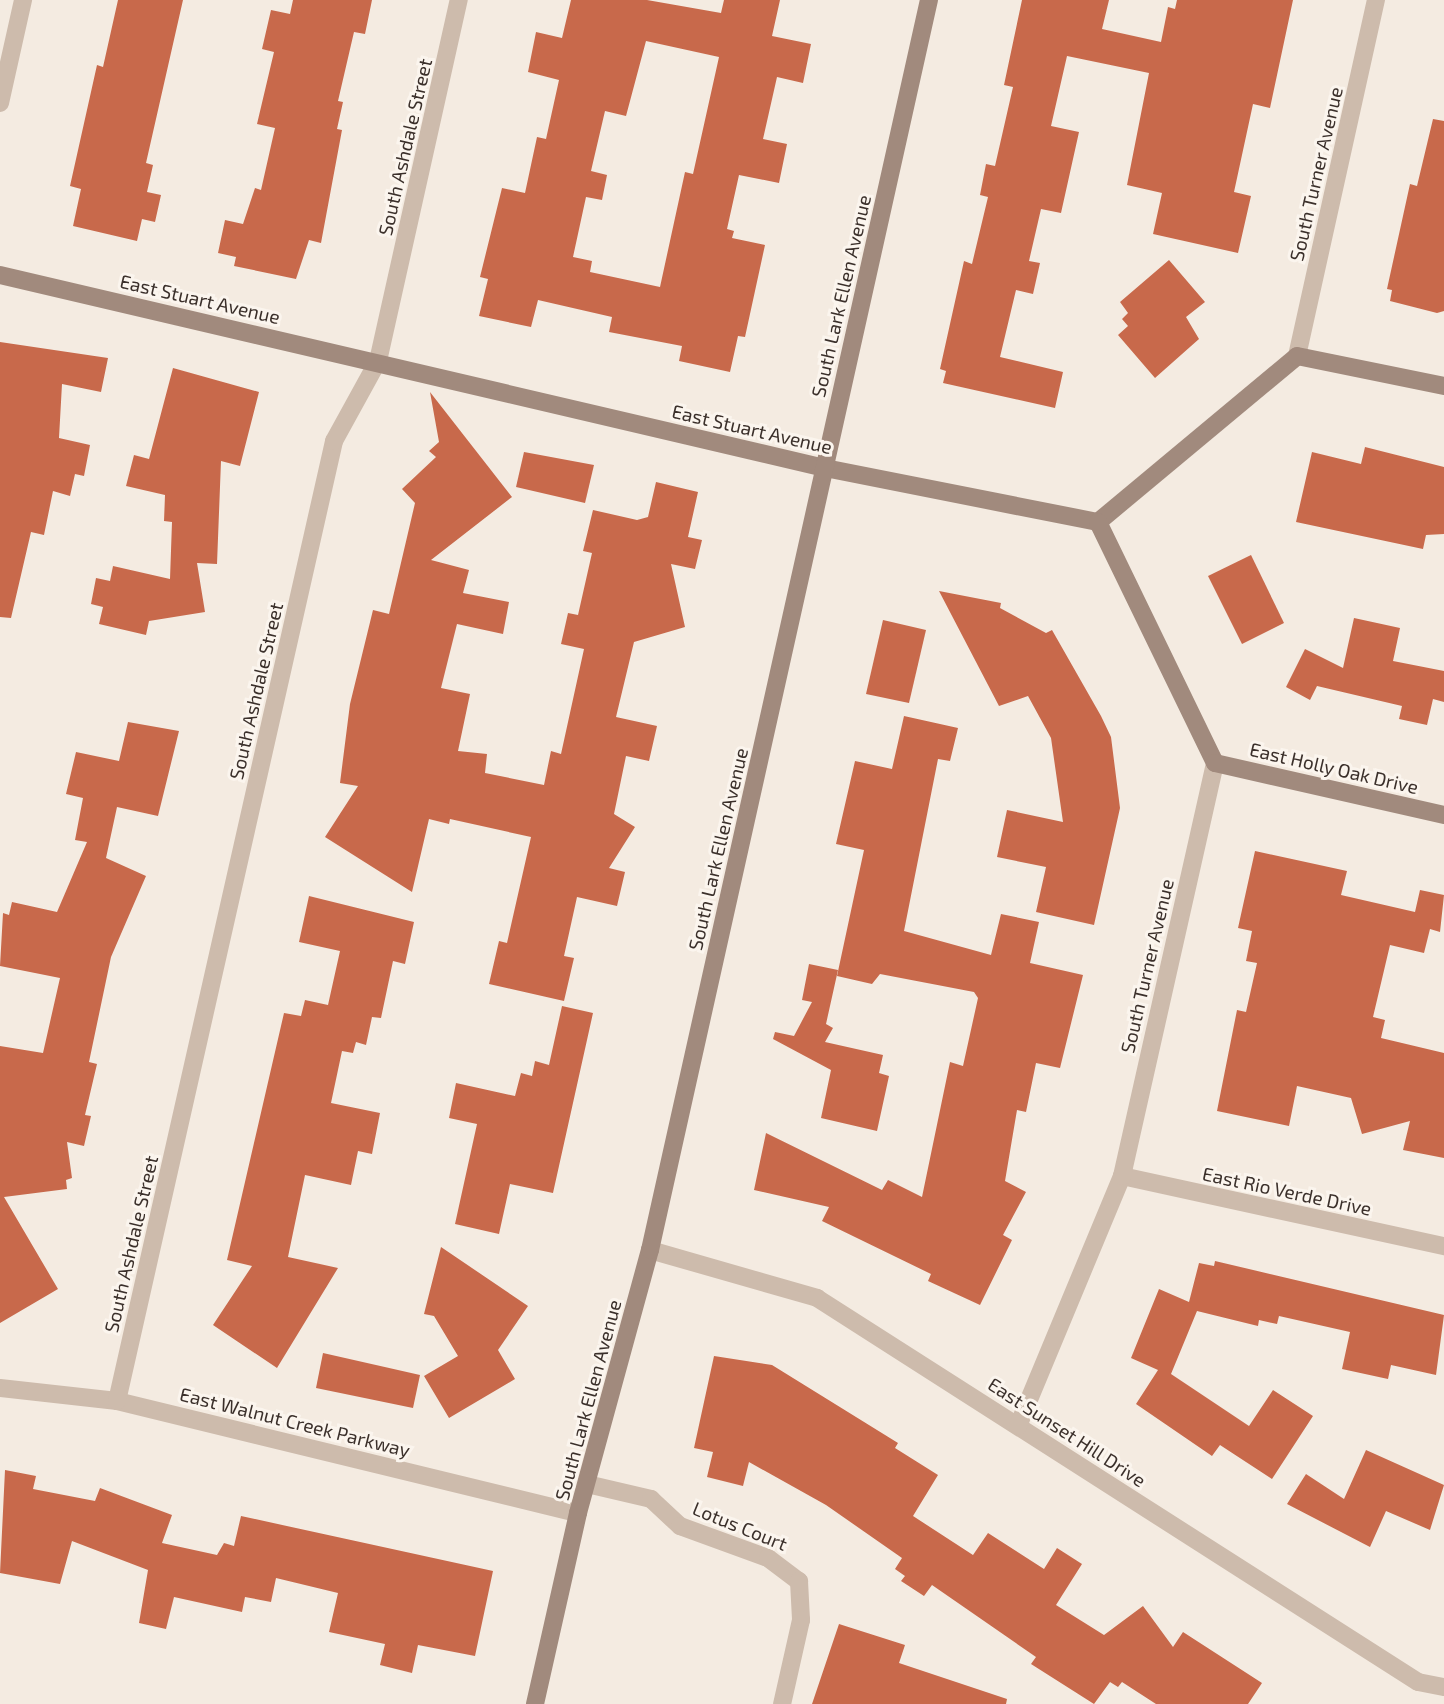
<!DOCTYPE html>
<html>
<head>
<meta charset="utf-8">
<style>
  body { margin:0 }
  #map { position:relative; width:1444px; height:1704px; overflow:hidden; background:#f4ebe1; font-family:"Exo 2",sans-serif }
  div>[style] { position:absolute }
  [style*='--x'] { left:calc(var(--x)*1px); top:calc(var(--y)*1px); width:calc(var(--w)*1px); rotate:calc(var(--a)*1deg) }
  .building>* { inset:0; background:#c8694b }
  .street>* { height:18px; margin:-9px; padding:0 9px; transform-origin:9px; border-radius:9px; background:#cdbbac }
  .secondary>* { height:18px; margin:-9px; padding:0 9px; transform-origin:9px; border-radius:9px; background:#a18a7d }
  span { translate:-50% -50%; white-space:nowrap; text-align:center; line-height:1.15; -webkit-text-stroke:6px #fbf5ee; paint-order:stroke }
  .street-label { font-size:19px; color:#3b302b }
</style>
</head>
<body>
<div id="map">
  <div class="building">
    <i style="clip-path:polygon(118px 0,183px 0,146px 163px,153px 165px,147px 192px,161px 195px,155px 222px,142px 219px,137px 241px,73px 226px,81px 189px,70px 186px,97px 65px,103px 67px)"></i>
    <i style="clip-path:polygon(293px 0,372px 0,365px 34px,354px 32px,338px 101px,343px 102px,337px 129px,342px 130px,321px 243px,309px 240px,296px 279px,234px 266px,236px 257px,218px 253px,225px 220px,243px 224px,255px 188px,261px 190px,275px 128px,257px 124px,274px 52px,262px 49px,271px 10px,290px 14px)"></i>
    <i style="clip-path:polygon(evenodd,571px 0,647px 0,721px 13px,724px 0,780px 0,772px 36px,811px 44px,803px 83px,777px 77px,763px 139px,787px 144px,779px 183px,739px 175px,727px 229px,734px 231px,732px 238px,765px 245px,745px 337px,738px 336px,730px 372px,679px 361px,682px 346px,609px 332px,612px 317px,538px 300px,531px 327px,479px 316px,488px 279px,480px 277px,502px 188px,525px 193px,537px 137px,546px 139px,559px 80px,528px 72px,536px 32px,562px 38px,571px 0,646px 41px,719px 57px,693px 174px,685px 172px,660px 287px,590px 272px,592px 261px,573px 257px,586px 197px,602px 200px,607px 175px,591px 171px,605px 111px,626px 116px,646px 41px)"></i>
    <i style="clip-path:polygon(1022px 0,1109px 0,1102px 29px,1161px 42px,1168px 7px,1175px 9px,1177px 0,1293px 0,1270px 108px,1253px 104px,1234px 192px,1251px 196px,1238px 253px,1153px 234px,1162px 193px,1127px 185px,1149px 73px,1067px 56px,1051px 126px,1079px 132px,1061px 213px,1041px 209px,1029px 261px,1040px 263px,1033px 294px,1016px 290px,1000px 357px,1063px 372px,1055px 408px,943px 383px,946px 371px,940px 369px,964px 261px,972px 264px,988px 197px,980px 195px,986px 164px,995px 166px,1013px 87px,1004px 85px)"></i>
    <i style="clip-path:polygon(1433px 119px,1444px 121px,1444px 311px,1437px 313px,1390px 301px,1392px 290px,1387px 289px,1410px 184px,1417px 186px)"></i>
    <i style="clip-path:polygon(1169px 260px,1205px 302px,1186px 317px,1199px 339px,1155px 378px,1118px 335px,1128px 326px,1122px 319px,1128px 313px,1120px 302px)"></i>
    <i style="clip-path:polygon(0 342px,108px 358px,101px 392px,62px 384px,59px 438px,90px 445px,84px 476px,75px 474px,70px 496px,53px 491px,44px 535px,31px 532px,11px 618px,0 617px)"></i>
    <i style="clip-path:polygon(173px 368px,259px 392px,240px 466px,221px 461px,217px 564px,197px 563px,205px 612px,149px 621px,146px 635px,99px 624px,103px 607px,91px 604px,96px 578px,110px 581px,113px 566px,170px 579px,172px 522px,164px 521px,165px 495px,126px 486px,134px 455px,149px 459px)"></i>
    <i style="clip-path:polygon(430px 392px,512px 497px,431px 560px,469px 570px,463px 593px,509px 602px,503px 634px,457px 624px,441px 688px,470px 694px,458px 751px,487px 754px,485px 773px,544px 785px,551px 751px,561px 754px,584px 649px,561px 644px,568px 613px,578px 615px,592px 553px,583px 551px,593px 510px,637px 520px,648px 517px,656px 482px,698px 492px,688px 537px,702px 540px,695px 569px,671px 564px,685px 627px,634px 642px,616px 717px,657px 726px,649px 761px,626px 756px,614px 814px,635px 827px,609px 868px,625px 872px,617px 906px,577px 897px,564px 956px,574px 958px,564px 1001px,489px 984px,499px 941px,507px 943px,531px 837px,450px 819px,449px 824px,429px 819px,412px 892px,325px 837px,358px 786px,340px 783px,350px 704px,373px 610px,389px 614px,415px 503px,402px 489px,436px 457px,429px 451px,439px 442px)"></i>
    <i style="clip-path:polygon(1365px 447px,1444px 467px,1444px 534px,1426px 535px,1423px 549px,1296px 522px,1312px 452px,1361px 464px)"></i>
    <i style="clip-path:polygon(524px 452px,594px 465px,585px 503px,516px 487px)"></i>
    <i style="clip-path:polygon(1251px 555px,1284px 623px,1242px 644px,1208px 576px)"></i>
    <i style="clip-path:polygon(939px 591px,1001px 603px,1000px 608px,1046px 633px,1052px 630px,1101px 716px,1111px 737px,1120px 808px,1094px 925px,1036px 912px,1046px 867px,997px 857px,1007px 810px,1063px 822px,1051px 738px,1028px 696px,999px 706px)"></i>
    <i style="clip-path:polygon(1354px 618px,1400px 628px,1393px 661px,1444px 671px,1444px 702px,1433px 699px,1427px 725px,1399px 719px,1402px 706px,1317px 686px,1310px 700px,1286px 687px,1305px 649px,1343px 668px)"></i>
    <i style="clip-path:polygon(883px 620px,926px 630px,909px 703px,866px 694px)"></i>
    <i style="clip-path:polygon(904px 716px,958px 728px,950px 761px,938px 759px,904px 931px,991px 955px,1001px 914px,1039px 922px,1030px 963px,1083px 975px,1060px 1068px,1036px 1063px,1026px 1112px,1017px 1110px,1005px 1181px,1026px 1192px,1003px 1235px,1012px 1240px,980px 1305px,928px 1281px,931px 1274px,822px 1221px,829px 1207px,754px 1190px,766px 1133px,882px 1190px,888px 1180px,922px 1197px,950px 1062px,963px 1066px,978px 998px,974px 992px,880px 974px,872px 984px,837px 976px,864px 850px,836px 844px,855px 761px,892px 769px)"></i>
    <i style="clip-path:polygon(128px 722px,179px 731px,158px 816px,117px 807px,106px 858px,146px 876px,111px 957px,89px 1062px,97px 1064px,85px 1115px,91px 1116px,84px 1146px,67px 1142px,72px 1178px,66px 1180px,67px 1189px,4px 1197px,58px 1289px,0 1323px,0 1046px,43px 1053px,60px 978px,0 966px,3px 913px,9px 915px,12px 902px,57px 912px,87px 842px,75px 840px,83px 798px,66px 794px,76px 752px,119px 761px)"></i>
    <i style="clip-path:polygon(1255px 851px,1347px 871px,1341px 895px,1415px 912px,1420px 890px,1444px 895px,1440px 932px,1430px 929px,1424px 953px,1390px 945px,1373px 1017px,1385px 1020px,1381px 1038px,1444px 1053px,1444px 1158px,1403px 1150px,1410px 1121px,1362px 1134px,1351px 1098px,1297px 1086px,1289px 1126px,1217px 1111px,1237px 1010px,1246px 1012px,1257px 963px,1246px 961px,1252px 931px,1238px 928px)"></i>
    <i style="clip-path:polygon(309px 896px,414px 922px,405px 964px,393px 961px,381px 1018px,372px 1017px,366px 1045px,356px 1042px,353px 1053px,342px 1051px,331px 1103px,380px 1113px,372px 1154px,358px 1151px,351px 1185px,305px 1175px,288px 1257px,338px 1268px,277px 1368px,213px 1325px,252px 1266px,227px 1260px,284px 1013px,301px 1016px,305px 1000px,328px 1005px,340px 951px,299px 942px)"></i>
    <i style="clip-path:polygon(809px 964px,838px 970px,826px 1024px,833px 1028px,825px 1042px,883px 1055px,879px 1073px,889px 1076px,877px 1131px,821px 1118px,831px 1070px,773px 1039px,775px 1032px,794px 1036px,812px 1002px,802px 1000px)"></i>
    <i style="clip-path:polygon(562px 1006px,593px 1013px,553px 1193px,510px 1184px,499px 1234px,455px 1224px,477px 1124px,449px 1118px,456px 1083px,515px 1096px,521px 1073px,532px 1076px,535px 1061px,549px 1065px)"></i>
    <i style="clip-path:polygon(441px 1247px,528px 1306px,498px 1350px,515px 1379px,449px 1418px,424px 1376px,458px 1356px,434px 1316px,424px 1314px)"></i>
    <i style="clip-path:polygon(1215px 1261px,1444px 1315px,1436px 1375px,1391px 1365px,1388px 1379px,1342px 1369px,1350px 1332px,1279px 1316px,1277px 1324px,1259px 1320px,1258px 1326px,1197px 1311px,1171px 1374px,1249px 1426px,1273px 1390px,1313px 1416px,1272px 1479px,1220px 1445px,1212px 1456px,1136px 1404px,1158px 1370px,1131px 1358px,1159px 1289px,1189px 1302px,1199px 1263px,1214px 1266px)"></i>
    <i style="clip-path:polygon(323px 1353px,420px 1375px,413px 1408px,316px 1388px)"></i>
    <i style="clip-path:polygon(714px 1356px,772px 1365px,898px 1443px,895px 1448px,938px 1475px,913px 1516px,973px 1555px,988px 1533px,1044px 1569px,1057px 1548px,1082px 1564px,1056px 1605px,1104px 1635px,1143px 1606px,1173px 1647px,1183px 1632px,1262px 1683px,1248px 1704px,1156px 1704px,1122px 1682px,1118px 1687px,1110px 1682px,1094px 1704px,1031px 1664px,1036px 1657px,932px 1585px,924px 1596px,901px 1581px,905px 1576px,895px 1569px,902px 1558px,826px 1505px,749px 1462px,743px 1486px,707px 1477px,713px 1452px,694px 1448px)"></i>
    <i style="clip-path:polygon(1366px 1450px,1444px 1485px,1430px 1530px,1386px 1511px,1370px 1547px,1287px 1504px,1306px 1474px,1344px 1499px)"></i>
    <i style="clip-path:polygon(5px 1470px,36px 1476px,33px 1489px,95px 1501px,100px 1488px,172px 1515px,162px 1543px,217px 1555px,224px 1543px,234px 1546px,241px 1516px,493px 1571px,475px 1656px,418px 1645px,412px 1673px,380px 1665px,385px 1644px,329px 1632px,338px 1593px,276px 1578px,271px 1602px,245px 1597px,242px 1612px,174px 1597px,166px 1629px,139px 1623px,148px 1570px,72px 1541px,60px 1584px,0 1573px)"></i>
    <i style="clip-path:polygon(839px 1624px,905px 1645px,899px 1663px,1007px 1699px,1006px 1704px,812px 1704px)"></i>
  </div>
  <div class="street">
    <i style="--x:0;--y:103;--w:106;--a:-77.4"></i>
    <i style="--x:1297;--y:356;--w:365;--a:-77.5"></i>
    <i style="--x:1122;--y:1176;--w:330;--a:12.3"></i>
    <i style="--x:650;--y:1250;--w:174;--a:16"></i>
    <i style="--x:817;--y:1298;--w:713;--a:32.58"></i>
    <i style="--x:1418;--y:1682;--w:26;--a:11"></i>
    <i style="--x:0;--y:1388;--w:118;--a:6.3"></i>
    <i style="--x:117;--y:1401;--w:474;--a:13.7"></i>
    <i style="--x:117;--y:1401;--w:984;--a:-77.26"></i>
    <i style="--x:334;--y:441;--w:91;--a:-61.2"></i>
    <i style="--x:378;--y:361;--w:370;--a:-77.4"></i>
    <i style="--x:1018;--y:1426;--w:271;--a:-67.4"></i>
    <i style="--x:1122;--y:1176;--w:423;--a:-77.3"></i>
    <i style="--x:587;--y:1484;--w:66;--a:13.2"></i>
    <i style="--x:651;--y:1499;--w:40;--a:43"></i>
    <i style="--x:680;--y:1526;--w:94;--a:20"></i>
    <i style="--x:768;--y:1558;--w:39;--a:37"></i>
    <i style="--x:799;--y:1581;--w:39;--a:87"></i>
    <i style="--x:801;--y:1620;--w:86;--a:102.7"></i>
  </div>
  <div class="secondary">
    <i style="--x:0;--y:275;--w:847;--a:13.17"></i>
    <i style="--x:825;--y:468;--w:278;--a:11.2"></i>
    <i style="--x:1098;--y:522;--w:259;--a:-39.8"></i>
    <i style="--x:1297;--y:356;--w:150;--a:11.5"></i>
    <i style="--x:1098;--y:522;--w:268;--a:64.1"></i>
    <i style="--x:1215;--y:763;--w:235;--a:12.8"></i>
    <i style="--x:535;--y:1704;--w:196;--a:-77.3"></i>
    <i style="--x:578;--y:1513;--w:273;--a:-74.7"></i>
    <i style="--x:650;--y:1250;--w:1281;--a:-77.42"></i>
  </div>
  <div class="street-label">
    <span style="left:405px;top:147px;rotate:-77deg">South Ashdale Street</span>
    <span style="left:1316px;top:174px;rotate:-77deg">South Turner Avenue</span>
    <span style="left:841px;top:296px;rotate:-77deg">South Lark Ellen Avenue</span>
    <span style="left:200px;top:299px;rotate:13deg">East Stuart Avenue</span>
    <span style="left:752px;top:429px;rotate:13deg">East Stuart Avenue</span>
    <span style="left:256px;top:691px;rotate:-77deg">South Ashdale Street</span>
    <span style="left:1334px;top:768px;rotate:13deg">East Holly Oak Drive</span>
    <span style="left:718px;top:849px;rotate:-77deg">South Lark Ellen Avenue</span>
    <span style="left:1147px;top:966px;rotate:-77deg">South Turner Avenue</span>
    <span style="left:1287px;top:1191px;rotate:12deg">East Rio Verde Drive</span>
    <span style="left:131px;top:1244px;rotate:-77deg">South Ashdale Street</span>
    <span style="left:588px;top:1400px;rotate:-75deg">South Lark Ellen Avenue</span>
    <span style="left:295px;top:1422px;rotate:14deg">East Walnut Creek Parkway</span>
    <span style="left:1067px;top:1432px;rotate:33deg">East Sunset Hill Drive</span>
    <span style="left:740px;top:1526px;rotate:22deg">Lotus Court</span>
  </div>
</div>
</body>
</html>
